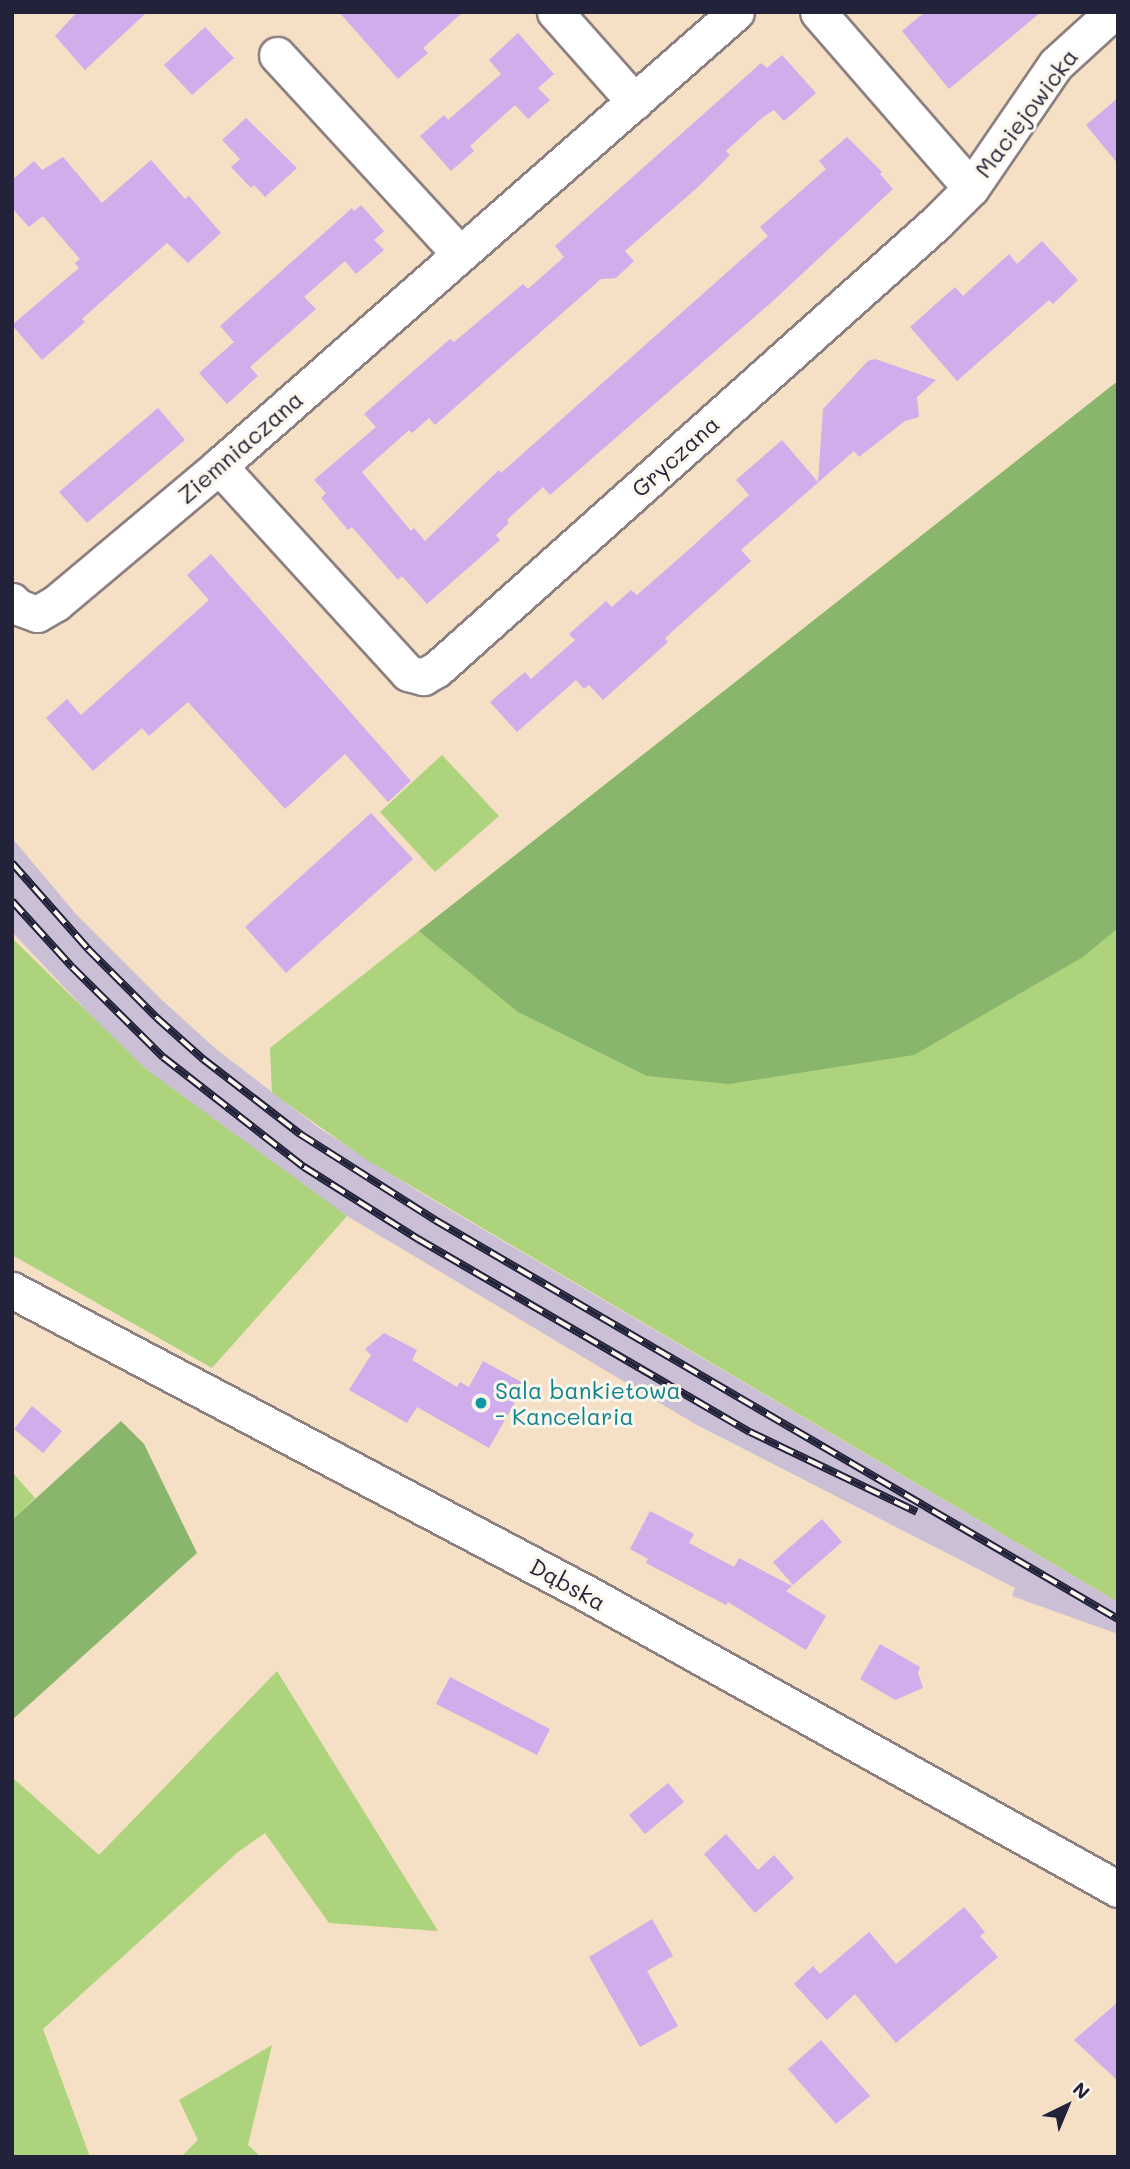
<!DOCTYPE html>
<html>
<head>
<meta charset="utf-8">
<style>
  body { margin:0 }
  #map { position:relative; width:1130px; height:2169px; overflow:hidden; background:#f5dfc5; font-family:Mali,sans-serif }
  div>[style] { position:absolute }
  [style*='--x'] { left:calc(var(--x)*1px); top:calc(var(--y)*1px); width:calc(var(--w)*1px); rotate:calc(var(--a)*1deg) }
  .industrial>* { inset:0; background:#cbbfd5 }
  .green>* { inset:0; background:#add37d }
  .forest>* { inset:0; background:#8ab56c }
  .building>* { inset:0; background:#d0adeb }
  .roads { filter:drop-shadow(2px 0 #8c8080) drop-shadow(-2px 0 #8c8080) drop-shadow(0 2px #8c8080) drop-shadow(0 -2px #8c8080) }
  .minor>* { height:35px; margin:-17.5px; padding:0 17.5px; transform-origin:17.5px; border-radius:17.5px; background:#fff }
  .rail>* { height:8px; margin-top:-4px; transform-origin:0; background:repeating-linear-gradient(90deg,#fbf7ec 0 16px,#22223b 0 32px); box-sizing:border-box; border-block:2px solid #22223b }
  .dots>* { width:19px; height:19px; translate:-50% -50%; box-sizing:border-box; border:4px solid #fbf7ec; border-radius:50% }
  span { translate:-50% -50%; white-space:nowrap; text-align:center; line-height:1.15; -webkit-text-stroke:6px #fbf7ec; paint-order:stroke }
  .street-label { font-size:23px; color:#22223b }
  .culture-label { font-size:23px; color:#0d838f }
  .left { translate:0 -50%; text-align:left }
  .frame { position:absolute; inset:0; border:14px solid #22223b; pointer-events:none }
  .north { position:absolute; left:1032px; top:2071px; width:70px; height:70px; -webkit-text-stroke:5px #fbf7ec; paint-order:stroke; rotate:43deg; font-size:19px; font-weight:700; line-height:28px; text-align:center; color:#22223b }
  .north::after { content:''; display:block; margin:auto; width:24px; height:32px; background:#22223b; clip-path:polygon(50% 0,100% 100%,50% 72%,0 100%) }
</style>
</head>
<body>
<div id="map">
  <div class="industrial">
    <i style="clip-path:polygon(12px 838px,76px 914px,163px 1001px,216px 1049px,319px 1128px,416px 1190px,1118px 1602px,1118px 1634px,1012px 1596px,1015px 1588px,695px 1424px,347px 1216px,286px 1175px,175px 1094px,120px 1046px,12px 932px)"></i>
  </div>
  <div class="green">
    <i style="clip-path:polygon(1118px 381px,1118px 1602px,367px 1160px,272px 1093px,270px 1048px)"></i>
    <i style="clip-path:polygon(442px 755px,499px 816px,435px 872px,380px 812px)"></i>
    <i style="clip-path:polygon(12px 938px,147px 1070px,347px 1216px,212px 1368px,12px 1255px)"></i>
    <i style="clip-path:polygon(12px 1472px,35px 1498px,12px 1520px)"></i>
    <i style="clip-path:polygon(277px 1671px,438px 1931px,329px 1923px,265px 1833px,238px 1852px,43px 2029px,90px 2157px,12px 2157px,12px 1777px,99px 1855px)"></i>
    <i style="clip-path:polygon(272px 2045px,248px 2145px,261px 2157px,181px 2157px,198px 2140px,179px 2100px)"></i>
  </div>
  <div class="forest">
    <i style="clip-path:polygon(1118px 381px,1118px 928px,1083px 957px,914px 1055px,729px 1084px,647px 1076px,518px 1012px,419px 931px)"></i>
    <i style="clip-path:polygon(121px 1421px,144px 1444px,197px 1553px,12px 1720px,12px 1520px)"></i>
  </div>
  <div class="building">
    <i style="clip-path:polygon(77px 12px,147px 12px,85px 70px,55px 36px)"></i>
    <i style="clip-path:polygon(339px 12px,463px 12px,423px 48px,428px 53px,398px 79px)"></i>
    <i style="clip-path:polygon(925px 12px,1041px 12px,949px 89px,902px 31px)"></i>
    <i style="clip-path:polygon(205px 27px,234px 58px,192px 95px,164px 65px)"></i>
    <i style="clip-path:polygon(518px 33px,554px 74px,538px 88px,550px 100px,528px 119px,515px 105px,470px 146px,474px 151px,451px 171px,420px 136px,444px 115px,448px 120px,501px 74px,489px 60px)"></i>
    <i style="clip-path:polygon(782px 55px,816px 93px,784px 121px,774px 110px,763px 117px,726px 151px,730px 155px,699px 186px,625px 251px,634px 261px,616px 278px,601px 279px,435px 425px,429px 418px,412px 433px,409px 430px,362px 472px,411px 531px,414px 528px,425px 541px,499px 470px,501px 473px,768px 236px,760px 227px,826px 169px,819px 161px,847px 137px,882px 172px,880px 174px,893px 189px,773px 301px,550px 495px,543px 487px,507px 520px,509px 523px,496px 535px,500px 540px,427px 604px,402px 576px,398px 580px,352px 527px,348px 530px,321px 498px,326px 493px,314px 480px,376px 427px,364px 414px,450px 339px,454px 342px,523px 284px,528px 289px,564px 257px,555px 246px,761px 63px,767px 68px)"></i>
    <i style="clip-path:polygon(1118px 98px,1118px 164px,1086px 125px)"></i>
    <i style="clip-path:polygon(246px 118px,297px 168px,265px 197px,254px 185px,251px 188px,231px 167px,240px 159px,222px 140px)"></i>
    <i style="clip-path:polygon(63px 157px,102px 203px,151px 160px,185px 199px,189px 196px,221px 233px,188px 263px,167px 243px,82px 319px,85px 322px,42px 360px,12px 325px,79px 268px,75px 263px,80px 259px,43px 216px,29px 227px,12px 208px,12px 180px,34px 161px,42px 170px)"></i>
    <i style="clip-path:polygon(361px 205px,384px 231px,374px 240px,384px 250px,356px 274px,345px 261px,304px 297px,316px 309px,250px 367px,258px 376px,227px 404px,199px 373px,234px 342px,220px 326px,352px 208px,354px 211px)"></i>
    <i style="clip-path:polygon(1042px 241px,1078px 280px,1053px 304px,1049px 300px,957px 381px,910px 327px,955px 287px,963px 296px,1009px 254px,1017px 264px)"></i>
    <i style="clip-path:polygon(875px 359px,936px 380px,917px 397px,919px 417px,905px 421px,859px 457px,854px 451px,741px 550px,751px 561px,665px 638px,668px 642px,603px 700px,589px 685px,584px 689px,576px 680px,517px 732px,490px 702px,525px 672px,531px 679px,575px 640px,569px 634px,606px 601px,612px 607px,631px 590px,637px 595px,685px 553px,749px 495px,736px 480px,782px 440px,818px 482px,823px 409px,868px 361px)"></i>
    <i style="clip-path:polygon(158px 408px,185px 440px,87px 523px,59px 492px)"></i>
    <i style="clip-path:polygon(211px 554px,411px 781px,388px 802px,345px 754px,285px 809px,188px 702px,149px 736px,142px 728px,93px 771px,46px 718px,67px 699px,81px 715px,209px 600px,187px 575px)"></i>
    <i style="clip-path:polygon(371px 813px,413px 859px,286px 973px,245px 927px)"></i>
    <i style="clip-path:polygon(384px 1333px,417px 1350px,412px 1360px,457px 1387px,460px 1382px,469px 1387px,483px 1361px,525px 1384px,489px 1448px,417px 1407px,407px 1423px,349px 1390px,371px 1355px,365px 1349px)"></i>
    <i style="clip-path:polygon(32px 1406px,62px 1431px,43px 1453px,14px 1429px)"></i>
    <i style="clip-path:polygon(650px 1511px,694px 1534px,689px 1543px,734px 1567px,739px 1558px,792px 1586px,786px 1591px,826px 1616px,806px 1650px,728px 1602px,726px 1605px,646px 1563px,648px 1559px,630px 1549px)"></i>
    <i style="clip-path:polygon(822px 1519px,842px 1542px,793px 1585px,773px 1562px)"></i>
    <i style="clip-path:polygon(880px 1644px,920px 1667px,918px 1673px,923px 1688px,895px 1700px,860px 1679px)"></i>
    <i style="clip-path:polygon(450px 1677px,550px 1729px,537px 1755px,436px 1704px)"></i>
    <i style="clip-path:polygon(668px 1783px,684px 1802px,645px 1834px,629px 1815px)"></i>
    <i style="clip-path:polygon(726px 1834px,758px 1870px,774px 1855px,794px 1878px,755px 1913px,704px 1854px)"></i>
    <i style="clip-path:polygon(964px 1907px,985px 1932px,980px 1936px,998px 1957px,896px 2043px,855px 1994px,827px 2020px,794px 1984px,813px 1966px,820px 1974px,869px 1932px,896px 1964px)"></i>
    <i style="clip-path:polygon(652px 1919px,673px 1956px,647px 1971px,678px 2026px,640px 2047px,589px 1957px)"></i>
    <i style="clip-path:polygon(1118px 2002px,1118px 2081px,1074px 2040px)"></i>
    <i style="clip-path:polygon(821px 2040px,870px 2096px,836px 2124px,788px 2069px)"></i>
  </div>
  <div class="roads">
    <div class="minor">
      <i style="--x:555;--y:12;--w:120;--a:48.4"></i>
      <i style="--x:277;--y:55;--w:270;--a:47.4"></i>
      <i style="--x:971;--y:188;--w:150;--a:-55.6"></i>
      <i style="--x:1056;--y:64;--w:77;--a:-42.4"></i>
      <i style="--x:219;--y:466;--w:280;--a:47.6"></i>
      <i style="--x:408;--y:673;--w:16;--a:15"></i>
      <i style="--x:423;--y:677;--w:16;--a:-30"></i>
      <i style="--x:437;--y:669;--w:669;--a:-41.79"></i>
      <i style="--x:936;--y:223;--w:49;--a:-45"></i>
      <i style="--x:971;--y:188;--w:233;--a:-131"></i>
      <i style="--x:12;--y:601;--w:8;--a:45"></i>
      <i style="--x:18;--y:607;--w:20;--a:20"></i>
      <i style="--x:37;--y:614;--w:22;--a:-30"></i>
      <i style="--x:56;--y:603;--w:213;--a:-40"></i>
      <i style="--x:219;--y:466;--w:688;--a:-41.29"></i>
      <i style="--x:12;--y:1290;--w:649;--a:27.83"></i>
      <i style="--x:586;--y:1593;--w:609;--a:29.09"></i>
    </div>
  </div>
  <div class="rail">
    <i style="--x:12;--y:863;--w:115;--a:48.5"></i>
    <i style="--x:88;--y:949;--w:98;--a:45"></i>
    <i style="--x:157;--y:1018;--w:62;--a:41.7"></i>
    <i style="--x:203;--y:1059;--w:123;--a:37.7"></i>
    <i style="--x:300;--y:1134;--w:160;--a:32.5"></i>
    <i style="--x:435;--y:1220;--w:791;--a:30.29"></i>
    <i style="--x:12;--y:901;--w:89;--a:47.7"></i>
    <i style="--x:72;--y:967;--w:128;--a:44.7"></i>
    <i style="--x:163;--y:1057;--w:179;--a:38"></i>
    <i style="--x:304;--y:1167;--w:135;--a:32.3"></i>
    <i style="--x:418;--y:1239;--w:384;--a:30.2"></i>
    <i style="--x:750;--y:1432;--w:185;--a:25.6"></i>
  </div>
  <div class="dots">
    <i style="left:481px;top:1403px;background:#0f9aa8"></i>
  </div>
  <div class="street-label">
    <span style="left:1026px;top:113px;rotate:-53deg">Maciejowicka</span>
    <span style="left:240px;top:447px;rotate:-41deg">Ziemniaczana</span>
    <span style="left:675px;top:456px;rotate:-42deg">Gryczana</span>
    <span style="left:568px;top:1584px;rotate:29deg">Dąbska</span>
  </div>
  <div class="culture-label">
    <span class="left" style="left:495px;top:1403px">Sala bankietowa<br>- Kancelaria</span>
  </div>
  <div class="frame"></div>
  <div class="north">N</div>
</div>
</body>
</html>
